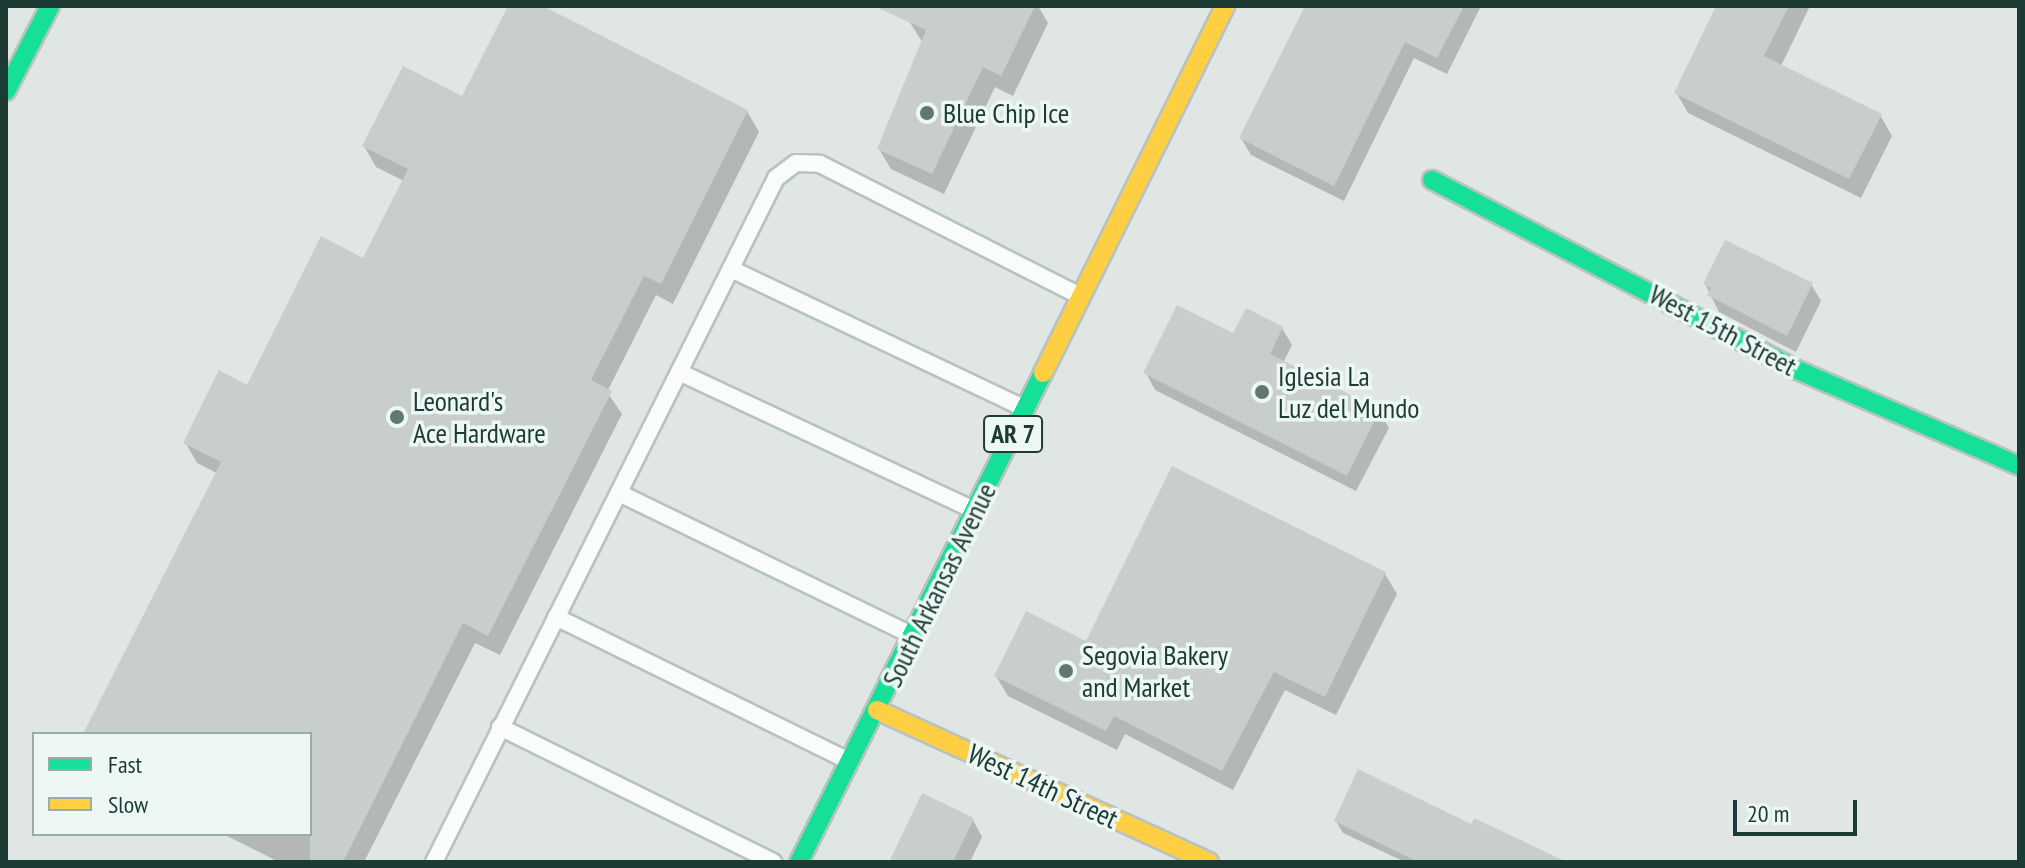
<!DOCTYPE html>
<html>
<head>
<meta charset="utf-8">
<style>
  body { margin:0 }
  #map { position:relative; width:2025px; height:868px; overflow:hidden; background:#e0e6e4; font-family:"PT Sans Narrow",sans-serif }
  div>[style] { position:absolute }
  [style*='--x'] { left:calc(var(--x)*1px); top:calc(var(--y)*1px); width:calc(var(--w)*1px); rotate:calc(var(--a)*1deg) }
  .shadow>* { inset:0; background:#0003 }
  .building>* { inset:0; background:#c7cecb }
  .roads { filter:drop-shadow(2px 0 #b8c3c0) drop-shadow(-2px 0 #b8c3c0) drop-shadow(0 2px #b8c3c0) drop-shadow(0 -2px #b8c3c0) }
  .lane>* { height:16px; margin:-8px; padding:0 8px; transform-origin:8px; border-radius:8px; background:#fafbfb }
  .fast>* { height:18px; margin:-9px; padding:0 9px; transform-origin:9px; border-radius:9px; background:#16e098 }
  .slow>* { height:18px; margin:-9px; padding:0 9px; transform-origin:9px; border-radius:9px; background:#ffcf43 }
  .dots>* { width:22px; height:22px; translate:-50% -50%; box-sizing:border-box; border:4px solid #edf7f3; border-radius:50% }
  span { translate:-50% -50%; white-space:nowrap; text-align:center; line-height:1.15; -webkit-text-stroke:7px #edf7f3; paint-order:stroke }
  .shield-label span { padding:2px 6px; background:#edf7f3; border:2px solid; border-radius:6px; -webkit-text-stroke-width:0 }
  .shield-label { font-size:26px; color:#1d3b35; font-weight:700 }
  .poi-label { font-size:28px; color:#1d3b35 }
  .left { translate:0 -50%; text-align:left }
  .street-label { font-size:28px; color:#1d3b35 }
  .frame { position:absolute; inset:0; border:8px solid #1d3b35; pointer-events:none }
  .legend { position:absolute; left:32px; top:732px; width:280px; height:104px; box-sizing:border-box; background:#edf7f3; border:2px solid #9aaca7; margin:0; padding:10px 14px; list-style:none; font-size:24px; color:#1d3b35 }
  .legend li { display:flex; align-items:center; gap:16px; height:40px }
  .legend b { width:40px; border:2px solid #9aaca7 }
  .scale { position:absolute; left:1733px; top:800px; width:124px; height:36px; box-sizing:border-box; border:4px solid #1d3b35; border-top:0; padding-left:10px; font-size:24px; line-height:28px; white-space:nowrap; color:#1d3b35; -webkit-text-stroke:6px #edf7f3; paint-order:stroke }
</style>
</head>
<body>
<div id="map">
  <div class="shadow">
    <i style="clip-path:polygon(510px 6px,538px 6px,747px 111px,759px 132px,673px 304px,656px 295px,607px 392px,622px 414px,500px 655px,475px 643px,364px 862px,279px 862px,223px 834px,310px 834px,310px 734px,85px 734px,217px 473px,197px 463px,185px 442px,248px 387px,364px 260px,404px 181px,376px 167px,364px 146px,463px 99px)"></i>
    <i style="clip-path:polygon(916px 6px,1038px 6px,1048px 23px,1013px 96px,995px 87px,944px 194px,891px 169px,879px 149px,923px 43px,909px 21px)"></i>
    <i style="clip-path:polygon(1316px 6px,1481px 6px,1447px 74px,1414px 58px,1344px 201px,1251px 155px,1241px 138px)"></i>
    <i style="clip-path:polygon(1719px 6px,1810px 6px,1781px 66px,1880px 115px,1892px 136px,1861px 198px,1688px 113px,1676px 92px)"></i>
    <i style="clip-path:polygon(1705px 284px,1811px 284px,1821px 301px,1796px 352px,1719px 312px)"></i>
    <i style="clip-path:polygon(1282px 328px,1292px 345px,1283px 363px,1379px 411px,1389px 428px,1356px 491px,1155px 390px,1146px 373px,1233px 336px)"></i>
    <i style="clip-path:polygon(1385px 574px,1397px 594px,1336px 715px,1285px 690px,1233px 790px,1125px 734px,1117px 750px,1008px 696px,996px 676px)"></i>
    <i style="clip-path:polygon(973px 820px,982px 837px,970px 862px,891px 862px)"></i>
    <i style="clip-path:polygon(1336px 821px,1472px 827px,1563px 862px,1405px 862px,1343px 833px)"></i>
  </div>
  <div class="building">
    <i style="clip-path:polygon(508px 6px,543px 6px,748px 110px,661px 284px,644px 276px,591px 380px,612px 391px,488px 636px,463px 623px,343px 862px,310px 862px,310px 734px,83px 734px,221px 462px,183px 443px,219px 370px,247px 385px,321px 236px,363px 258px,408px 169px,362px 146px,403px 66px,462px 96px)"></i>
    <i style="clip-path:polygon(874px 6px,1035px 6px,1001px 76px,983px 67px,932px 174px,877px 149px,926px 30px)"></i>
    <i style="clip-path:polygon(1305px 6px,1464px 6px,1437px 58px,1405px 42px,1334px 186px,1239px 138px)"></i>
    <i style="clip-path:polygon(1716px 6px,1789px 6px,1764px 56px,1882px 114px,1849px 179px,1674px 93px)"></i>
    <i style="clip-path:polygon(1725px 240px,1813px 283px,1787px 336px,1707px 295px,1711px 288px,1703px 284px)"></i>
    <i style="clip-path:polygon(1177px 305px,1233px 333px,1246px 308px,1283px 327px,1270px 354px,1380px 410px,1347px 476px,1143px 373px)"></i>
    <i style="clip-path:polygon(1172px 466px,1386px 572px,1325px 697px,1274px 672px,1222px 771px,1114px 716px,1106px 731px,994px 676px,1026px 611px,1086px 641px)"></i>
    <i style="clip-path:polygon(1358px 769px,1471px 824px,1474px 818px,1567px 862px,1418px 862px,1334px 821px)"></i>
    <i style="clip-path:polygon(922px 793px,974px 818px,953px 862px,889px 862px)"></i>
  </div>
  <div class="roads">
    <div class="lane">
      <i style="--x:731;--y:269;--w:322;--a:25.4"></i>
      <i style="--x:679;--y:372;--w:325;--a:25.1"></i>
      <i style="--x:619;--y:493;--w:322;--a:25.9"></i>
      <i style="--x:556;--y:617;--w:326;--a:26.2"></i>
      <i style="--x:500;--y:727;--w:305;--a:26.3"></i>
      <i style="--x:434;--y:862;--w:765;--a:-63.43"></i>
      <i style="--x:776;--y:178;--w:25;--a:-37"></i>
      <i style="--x:796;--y:163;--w:24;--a:2"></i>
      <i style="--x:820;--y:164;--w:292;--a:26.9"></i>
    </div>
    <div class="fast">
      <i style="--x:6;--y:91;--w:96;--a:-62.6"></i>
      <i style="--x:1432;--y:180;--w:407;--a:27.5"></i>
      <i style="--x:1793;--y:368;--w:246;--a:23.4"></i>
      <i style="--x:799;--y:862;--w:546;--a:-63.48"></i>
    </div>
    <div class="slow">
      <i style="--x:1043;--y:373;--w:410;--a:-63.6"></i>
      <i style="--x:877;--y:710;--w:365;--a:24.6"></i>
    </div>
  </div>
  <div class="dots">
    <i style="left:927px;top:113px;background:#617772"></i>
    <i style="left:1262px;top:392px;background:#617772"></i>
    <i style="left:397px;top:417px;background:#617772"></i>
    <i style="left:1066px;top:671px;background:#617772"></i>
  </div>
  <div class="shield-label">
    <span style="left:1013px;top:434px">AR 7</span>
  </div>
  <div class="poi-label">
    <span class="left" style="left:943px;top:113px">Blue Chip Ice</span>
    <span class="left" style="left:1278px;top:392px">Iglesia La<br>Luz del Mundo</span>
    <span class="left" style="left:413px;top:417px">Leonard's<br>Ace Hardware</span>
    <span class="left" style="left:1082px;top:671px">Segovia Bakery<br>and Market</span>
  </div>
  <div class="street-label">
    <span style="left:1723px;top:330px;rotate:28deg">West 15th Street</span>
    <span style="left:939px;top:585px;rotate:-64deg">South Arkansas Avenue</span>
    <span style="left:1043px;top:786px;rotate:25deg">West 14th Street</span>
  </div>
  <div class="frame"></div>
  <ul class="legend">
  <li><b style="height:10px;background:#16e098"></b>Fast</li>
  <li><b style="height:10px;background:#ffcf43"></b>Slow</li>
  </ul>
  <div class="scale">20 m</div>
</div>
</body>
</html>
